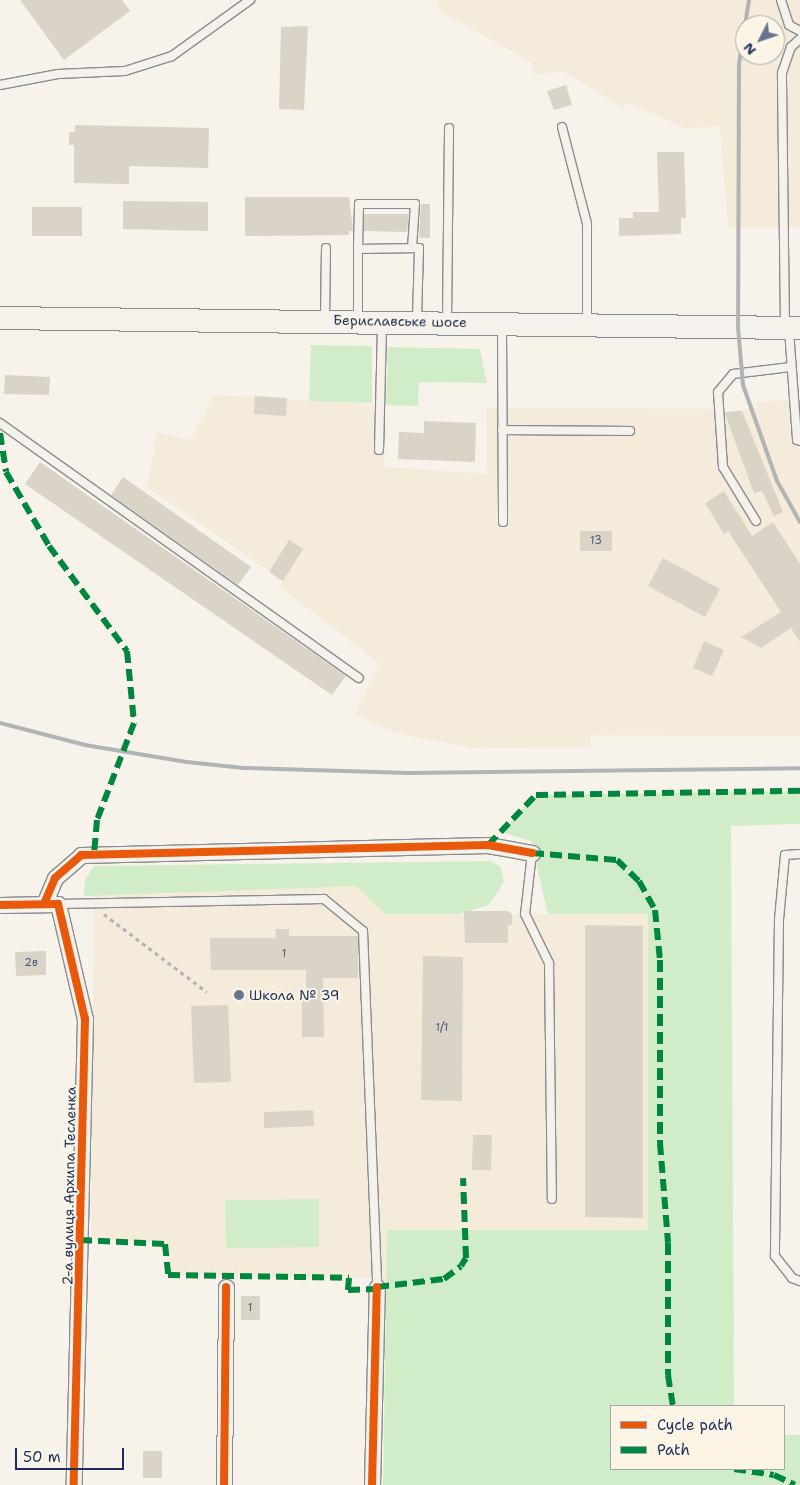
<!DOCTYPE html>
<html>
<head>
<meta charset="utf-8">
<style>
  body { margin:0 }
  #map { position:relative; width:800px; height:1485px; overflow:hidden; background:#f7f3ea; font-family:"Shantell Sans",sans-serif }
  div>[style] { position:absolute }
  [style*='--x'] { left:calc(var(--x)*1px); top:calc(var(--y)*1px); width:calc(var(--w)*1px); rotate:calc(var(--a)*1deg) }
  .built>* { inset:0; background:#f4ebda }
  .green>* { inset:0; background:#d1edc7 }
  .building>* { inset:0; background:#dad4c6 }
  .path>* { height:2.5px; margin-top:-1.25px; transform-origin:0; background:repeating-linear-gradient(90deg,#b2b3b4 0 4px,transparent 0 8px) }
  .roads { filter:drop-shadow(1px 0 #8a8c91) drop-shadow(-1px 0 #8a8c91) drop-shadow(0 1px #8a8c91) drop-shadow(0 -1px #8a8c91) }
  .lane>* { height:8px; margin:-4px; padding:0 4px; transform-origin:4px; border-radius:4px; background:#f5f2ec }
  .street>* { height:15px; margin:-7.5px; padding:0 7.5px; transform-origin:7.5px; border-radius:7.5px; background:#f5f2ec }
  .primary>* { height:22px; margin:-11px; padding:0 11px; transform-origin:11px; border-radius:11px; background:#f5f2ec }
  .rail>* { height:4px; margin:-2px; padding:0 2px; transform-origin:2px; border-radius:2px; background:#b2b3b4 }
  .quiet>* { height:6px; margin-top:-3px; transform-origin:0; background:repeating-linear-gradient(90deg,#00873e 0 12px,transparent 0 18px) }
  .cycleway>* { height:8px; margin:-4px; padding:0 4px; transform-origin:4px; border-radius:4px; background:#e8590c }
  .dots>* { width:14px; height:14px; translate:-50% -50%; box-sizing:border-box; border:2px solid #fcf5e5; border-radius:50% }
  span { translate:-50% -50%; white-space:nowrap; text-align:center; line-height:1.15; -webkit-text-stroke:4px #fcf5e5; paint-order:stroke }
  .number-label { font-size:11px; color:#4b5878 }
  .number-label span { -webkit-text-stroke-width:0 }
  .street-label { font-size:14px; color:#1b2f5e }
  .poi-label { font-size:14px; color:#1b2f5e }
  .left { translate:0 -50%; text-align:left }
  .legend { position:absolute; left:610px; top:1405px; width:175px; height:65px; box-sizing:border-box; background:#fcf5e5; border:1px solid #a2a6af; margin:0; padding:6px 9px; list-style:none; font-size:15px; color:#1b2f5e }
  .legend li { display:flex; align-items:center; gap:10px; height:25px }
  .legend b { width:25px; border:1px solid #a2a6af }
  .north { position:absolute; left:735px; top:15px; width:50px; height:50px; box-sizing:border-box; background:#fcf5e5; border:1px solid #a2a6af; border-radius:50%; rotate:229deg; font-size:14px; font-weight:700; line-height:20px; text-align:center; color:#1b2f5e }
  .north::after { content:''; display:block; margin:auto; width:18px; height:22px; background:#68748f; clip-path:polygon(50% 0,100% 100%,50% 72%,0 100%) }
  .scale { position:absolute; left:15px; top:1448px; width:109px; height:22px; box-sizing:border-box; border:2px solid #1b2f5e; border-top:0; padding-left:6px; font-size:15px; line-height:18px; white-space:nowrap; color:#1b2f5e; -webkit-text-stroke:4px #fcf5e5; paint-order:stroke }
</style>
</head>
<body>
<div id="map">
  <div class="built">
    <i style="clip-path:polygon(evenodd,435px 0,800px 0,800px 228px,728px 228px,720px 126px,684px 128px,630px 103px,623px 108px,563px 71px,535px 75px,531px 62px,441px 12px,435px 0,745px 25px,775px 25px,775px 55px,745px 55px,745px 25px)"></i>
    <i style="clip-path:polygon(214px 395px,386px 405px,384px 467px,487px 474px,486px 408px,713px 409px,724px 412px,758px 408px,756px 402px,800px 400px,800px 736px,591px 735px,590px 747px,474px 748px,399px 734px,354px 714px,379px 663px,280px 587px,283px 581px,147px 487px,157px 432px,190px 440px)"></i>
    <i style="clip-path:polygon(383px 863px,385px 914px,648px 914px,648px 1230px,388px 1230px,388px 1283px,365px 1278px,168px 1275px,166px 1243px,91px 1238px,94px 866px)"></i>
  </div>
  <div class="green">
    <i style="clip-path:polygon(311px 345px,372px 346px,372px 403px,309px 401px)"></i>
    <i style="clip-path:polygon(388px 347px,480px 349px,487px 383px,419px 382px,418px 406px,386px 405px)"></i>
    <i style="clip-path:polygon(800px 791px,800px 824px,731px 826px,734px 1406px,611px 1406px,611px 1469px,784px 1469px,784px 1435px,800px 1435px,800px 1485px,383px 1485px,387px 1230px,648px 1230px,648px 914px,548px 914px,531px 841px,500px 832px,536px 795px)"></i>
    <i style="clip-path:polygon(491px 861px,501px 867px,504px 882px,489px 905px,459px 914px,385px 914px,356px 886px,84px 896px,85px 880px,94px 866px)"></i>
    <i style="clip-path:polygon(319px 1199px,319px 1247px,226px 1248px,225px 1200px)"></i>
  </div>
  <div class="building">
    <i style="clip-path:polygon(20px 0,122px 0,130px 11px,64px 60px)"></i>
    <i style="clip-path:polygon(308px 26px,304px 110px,279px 109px,281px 27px)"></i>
    <i style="clip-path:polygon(566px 85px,572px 105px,554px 110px,547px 91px)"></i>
    <i style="clip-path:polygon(75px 125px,209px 128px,208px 168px,129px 166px,129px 184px,74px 183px,74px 145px,69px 145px,69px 132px,75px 132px)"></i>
    <i style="clip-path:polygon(657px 152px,684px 152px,686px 218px,681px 218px,681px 234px,619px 236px,619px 218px,633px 218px,633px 212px,659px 212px)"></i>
    <i style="clip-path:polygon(245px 197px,349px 197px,353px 231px,349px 231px,349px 235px,245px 236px)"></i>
    <i style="clip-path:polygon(123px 201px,208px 202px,208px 231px,123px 229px)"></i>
    <i style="clip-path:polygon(421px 204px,430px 204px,430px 238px,419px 238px)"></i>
    <i style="clip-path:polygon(32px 207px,82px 207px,82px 236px,32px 236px)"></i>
    <i style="clip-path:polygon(364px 214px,409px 214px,407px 232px,364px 231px)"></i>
    <i style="clip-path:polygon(5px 375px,50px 377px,49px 395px,4px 394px)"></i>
    <i style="clip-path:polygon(255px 396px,287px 398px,286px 416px,254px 414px)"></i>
    <i style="clip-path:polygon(742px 411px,783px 512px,774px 516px,762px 491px,754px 493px,725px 414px,725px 412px)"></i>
    <i style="clip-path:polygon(424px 421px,476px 423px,475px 462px,398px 459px,399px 432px,424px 433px)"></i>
    <i style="clip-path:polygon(40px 462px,346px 676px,332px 695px,25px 484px)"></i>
    <i style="clip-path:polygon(123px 477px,251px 567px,238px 585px,111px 495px)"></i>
    <i style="clip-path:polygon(724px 491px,752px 536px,773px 522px,800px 564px,800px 642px,791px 628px,761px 648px,741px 637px,781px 612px,728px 531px,724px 534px,705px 503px)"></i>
    <i style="clip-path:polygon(580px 531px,612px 531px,612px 551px,580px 551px)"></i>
    <i style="clip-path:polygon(289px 540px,303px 549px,283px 581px,269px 572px)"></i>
    <i style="clip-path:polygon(663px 558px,720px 589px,705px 617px,648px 586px)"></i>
    <i style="clip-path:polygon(704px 641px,724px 650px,712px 676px,693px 668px)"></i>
    <i style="clip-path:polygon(464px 911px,508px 911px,512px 914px,512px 925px,508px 925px,508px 943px,465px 943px)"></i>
    <i style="clip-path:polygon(585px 925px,643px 926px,643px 1218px,585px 1217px)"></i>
    <i style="clip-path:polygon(275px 929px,289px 929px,289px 936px,358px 936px,358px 978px,323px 978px,324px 1037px,302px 1037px,302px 996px,306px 996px,306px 970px,211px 970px,210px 938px,276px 938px)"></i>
    <i style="clip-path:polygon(46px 951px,46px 975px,16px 976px,15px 952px)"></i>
    <i style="clip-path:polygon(423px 956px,463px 957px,462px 1101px,421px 1100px)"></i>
    <i style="clip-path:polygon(228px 1005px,231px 1082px,194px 1083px,191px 1006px)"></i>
    <i style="clip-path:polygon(313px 1110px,314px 1126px,264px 1128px,264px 1112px)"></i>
    <i style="clip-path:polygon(473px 1135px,492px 1135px,491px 1170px,472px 1170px)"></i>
    <i style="clip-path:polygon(241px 1296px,260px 1296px,260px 1320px,241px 1320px)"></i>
    <i style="clip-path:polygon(143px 1451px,162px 1451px,162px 1478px,143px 1478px)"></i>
  </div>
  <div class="path">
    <i style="--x:104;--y:914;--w:129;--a:37.1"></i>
  </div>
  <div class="roads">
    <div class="lane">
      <i style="--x:781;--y:0;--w:26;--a:72"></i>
      <i style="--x:789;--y:25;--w:13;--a:29"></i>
      <i style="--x:0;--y:85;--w:59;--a:-10.7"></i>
      <i style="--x:58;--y:74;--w:67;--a:-2.6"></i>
      <i style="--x:125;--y:71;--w:49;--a:-17.7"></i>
      <i style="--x:172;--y:56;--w:96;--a:-35.7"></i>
      <i style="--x:562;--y:127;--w:100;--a:75.5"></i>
      <i style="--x:587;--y:224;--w:100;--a:90"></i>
      <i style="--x:358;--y:249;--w:45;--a:-88.7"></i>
      <i style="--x:359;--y:204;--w:56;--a:0"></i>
      <i style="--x:415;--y:204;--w:44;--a:93.9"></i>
      <i style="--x:325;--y:320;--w:72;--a:-89.2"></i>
      <i style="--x:358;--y:320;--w:71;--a:-90"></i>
      <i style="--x:358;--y:249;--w:61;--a:-0.9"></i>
      <i style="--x:419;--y:248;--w:73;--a:91.6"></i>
      <i style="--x:447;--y:322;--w:194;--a:-89.4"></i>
      <i style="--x:785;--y:326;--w:253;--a:-90.7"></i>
      <i style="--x:782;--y:73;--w:28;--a:-71"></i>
      <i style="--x:791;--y:47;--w:12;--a:-42"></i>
      <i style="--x:502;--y:327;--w:195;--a:89.7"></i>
      <i style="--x:789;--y:330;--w:110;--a:85.8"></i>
      <i style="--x:797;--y:440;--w:3;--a:18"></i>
      <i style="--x:0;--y:423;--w:440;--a:35.4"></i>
      <i style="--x:502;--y:430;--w:128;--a:0.4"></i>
      <i style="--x:379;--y:450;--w:125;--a:-88.6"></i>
      <i style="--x:756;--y:521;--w:63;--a:-121.4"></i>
      <i style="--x:723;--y:467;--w:75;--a:-93.8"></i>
      <i style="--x:718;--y:392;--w:23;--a:-50"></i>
      <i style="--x:733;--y:374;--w:58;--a:-6.9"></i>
      <i style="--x:532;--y:853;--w:61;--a:96.5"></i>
      <i style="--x:525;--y:914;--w:55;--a:63.9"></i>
      <i style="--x:549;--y:963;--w:236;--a:89.3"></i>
      <i style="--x:800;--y:854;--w:15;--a:176"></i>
      <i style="--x:785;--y:855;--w:65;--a:95.3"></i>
      <i style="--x:779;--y:920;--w:336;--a:90.7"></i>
      <i style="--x:775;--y:1256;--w:28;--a:52"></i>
      <i style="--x:792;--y:1278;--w:9;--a:21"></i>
      <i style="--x:58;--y:904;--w:266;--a:-1.1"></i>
      <i style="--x:324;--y:899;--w:50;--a:39.4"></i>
      <i style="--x:363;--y:931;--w:356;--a:87.7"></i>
    </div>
    <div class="street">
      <i style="--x:44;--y:904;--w:28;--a:-67"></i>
      <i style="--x:55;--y:878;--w:35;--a:-41"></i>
      <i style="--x:81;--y:855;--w:407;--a:-1.4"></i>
      <i style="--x:488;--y:845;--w:45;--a:10.3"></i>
      <i style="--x:0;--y:905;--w:58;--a:-1"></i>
      <i style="--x:58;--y:904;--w:118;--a:76.8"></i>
      <i style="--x:85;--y:1019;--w:466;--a:91.4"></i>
      <i style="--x:224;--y:1485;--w:198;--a:-89.4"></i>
      <i style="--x:372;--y:1485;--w:198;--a:-88.6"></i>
    </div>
    <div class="primary">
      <i style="--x:0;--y:318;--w:800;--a:0.72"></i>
    </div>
  </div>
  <div class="rail">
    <i style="--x:749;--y:0;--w:65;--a:98.9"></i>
    <i style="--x:739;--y:64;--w:263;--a:90.2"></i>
    <i style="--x:738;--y:327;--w:58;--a:85.1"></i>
    <i style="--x:743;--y:385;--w:102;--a:70.5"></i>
    <i style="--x:777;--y:481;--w:47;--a:60.7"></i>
    <i style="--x:0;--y:723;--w:88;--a:14.5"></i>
    <i style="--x:85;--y:745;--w:103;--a:9.5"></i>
    <i style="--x:187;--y:762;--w:57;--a:6"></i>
    <i style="--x:244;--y:768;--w:165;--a:1.7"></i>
    <i style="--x:409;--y:773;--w:391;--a:-0.7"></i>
  </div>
  <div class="quiet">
    <i style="--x:0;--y:433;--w:39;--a:81"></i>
    <i style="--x:6;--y:472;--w:86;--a:59.8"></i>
    <i style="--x:49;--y:546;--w:131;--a:53.4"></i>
    <i style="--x:127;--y:651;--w:72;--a:84.4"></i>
    <i style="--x:134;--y:723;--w:104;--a:110.9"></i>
    <i style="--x:97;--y:820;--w:34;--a:95"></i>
    <i style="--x:488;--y:845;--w:69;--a:-46.2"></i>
    <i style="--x:536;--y:795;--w:264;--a:-0.9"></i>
    <i style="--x:532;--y:853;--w:85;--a:4.7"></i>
    <i style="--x:617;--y:860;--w:30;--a:44"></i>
    <i style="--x:639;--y:881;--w:33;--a:61"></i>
    <i style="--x:655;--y:910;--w:50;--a:84.3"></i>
    <i style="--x:660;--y:960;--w:183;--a:90"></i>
    <i style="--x:660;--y:1143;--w:100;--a:85.4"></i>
    <i style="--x:668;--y:1243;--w:132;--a:90"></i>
    <i style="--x:668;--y:1375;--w:31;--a:81"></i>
    <i style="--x:80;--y:1240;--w:85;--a:2.7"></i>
    <i style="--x:165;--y:1244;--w:31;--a:84"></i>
    <i style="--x:168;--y:1275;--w:181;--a:0.9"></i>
    <i style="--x:349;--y:1278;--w:12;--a:95"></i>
    <i style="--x:348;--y:1290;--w:28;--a:-2"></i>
    <i style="--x:377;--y:1287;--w:67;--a:-6.8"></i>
    <i style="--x:444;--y:1279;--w:21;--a:-37"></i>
    <i style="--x:461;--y:1266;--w:9;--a:-58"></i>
    <i style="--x:466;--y:1258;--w:80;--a:-92.1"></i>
    <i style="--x:734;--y:1469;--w:40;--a:8.5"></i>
    <i style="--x:774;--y:1475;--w:23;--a:25"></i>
  </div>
  <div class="cycleway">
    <i style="--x:44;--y:904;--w:28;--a:-67"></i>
    <i style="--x:55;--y:878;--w:35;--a:-41"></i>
    <i style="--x:81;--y:855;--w:407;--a:-1.4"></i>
    <i style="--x:488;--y:845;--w:45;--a:10.3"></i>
    <i style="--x:0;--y:905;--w:58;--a:-1"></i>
    <i style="--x:58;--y:904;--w:118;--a:76.8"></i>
    <i style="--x:85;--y:1019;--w:466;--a:91.4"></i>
    <i style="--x:224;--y:1485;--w:198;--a:-89.4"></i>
    <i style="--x:372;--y:1485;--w:198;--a:-88.6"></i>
  </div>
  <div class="dots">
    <i style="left:239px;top:995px;background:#68748f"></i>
  </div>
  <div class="number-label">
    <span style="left:596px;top:541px">13</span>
    <span style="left:284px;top:954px">1</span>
    <span style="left:31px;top:963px">2в</span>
    <span style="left:442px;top:1028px">1/1</span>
    <span style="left:250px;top:1308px">1</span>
  </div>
  <div class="street-label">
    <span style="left:400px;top:321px;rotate:1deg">Бериславське шосе</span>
    <span style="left:69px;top:1186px;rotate:-89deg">2-а вулиця Архипа Тесленка</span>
  </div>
  <div class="poi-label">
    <span class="left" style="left:249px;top:995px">Школа № 39</span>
  </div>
  <ul class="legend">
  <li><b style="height:6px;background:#e8590c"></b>Cycle path</li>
  <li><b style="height:6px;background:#00873e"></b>Path</li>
  </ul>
  <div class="north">N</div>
  <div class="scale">50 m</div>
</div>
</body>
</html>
